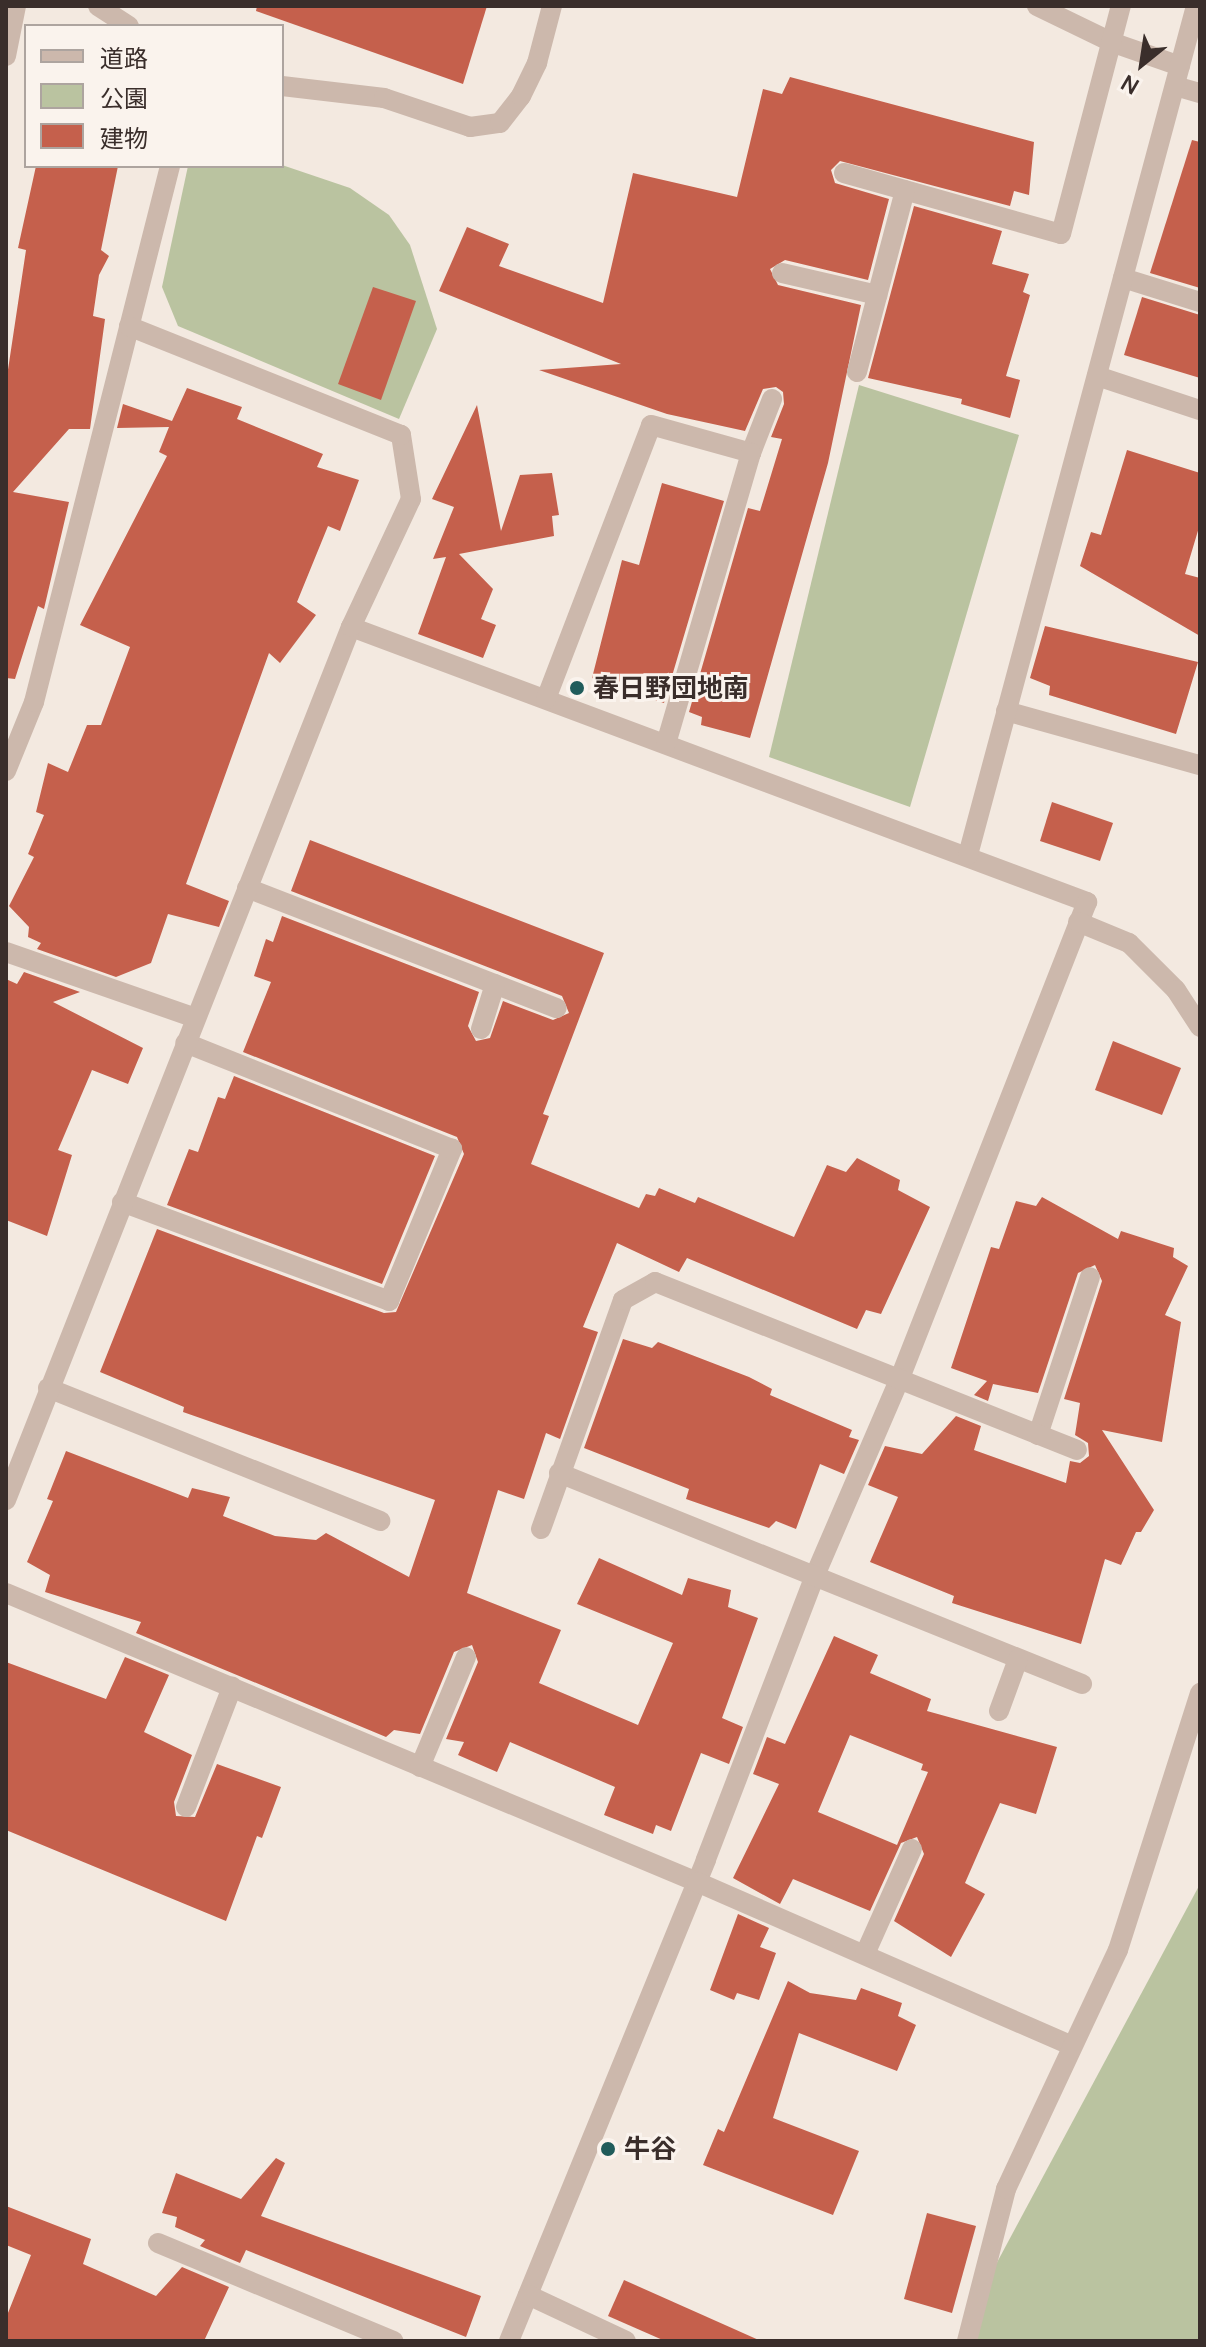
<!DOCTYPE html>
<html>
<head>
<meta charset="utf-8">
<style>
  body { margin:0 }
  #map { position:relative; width:1206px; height:2347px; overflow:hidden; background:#f3e9e0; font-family:Manrope,"Noto Sans JP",sans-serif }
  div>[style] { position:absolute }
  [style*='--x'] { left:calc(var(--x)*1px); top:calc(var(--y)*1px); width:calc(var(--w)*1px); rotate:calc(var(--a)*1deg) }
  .green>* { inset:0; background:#bac3a0 }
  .building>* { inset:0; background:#c5604c }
  .minor>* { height:20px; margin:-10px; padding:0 10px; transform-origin:10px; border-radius:10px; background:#ccb8ac }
  .dots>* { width:22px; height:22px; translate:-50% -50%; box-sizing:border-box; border:4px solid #faf3ed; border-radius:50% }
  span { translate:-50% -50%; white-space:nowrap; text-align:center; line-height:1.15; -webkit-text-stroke:6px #faf3ed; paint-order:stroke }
  .poi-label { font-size:26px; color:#3a2e2b; font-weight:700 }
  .left { translate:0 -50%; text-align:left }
  .frame { position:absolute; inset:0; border:8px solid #3a2e2b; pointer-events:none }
  .legend { position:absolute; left:24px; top:24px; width:260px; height:144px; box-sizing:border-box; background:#faf3ed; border:2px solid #ada49f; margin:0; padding:10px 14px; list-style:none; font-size:24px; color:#3a2e2b }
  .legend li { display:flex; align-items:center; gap:16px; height:40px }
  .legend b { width:40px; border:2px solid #ada49f }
  .north { position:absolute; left:1102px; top:24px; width:80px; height:80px; -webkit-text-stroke:6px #faf3ed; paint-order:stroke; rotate:210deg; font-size:22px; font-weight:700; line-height:32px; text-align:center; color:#3a2e2b }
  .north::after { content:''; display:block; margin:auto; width:28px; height:36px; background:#3a2e2b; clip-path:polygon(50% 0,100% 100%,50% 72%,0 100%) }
</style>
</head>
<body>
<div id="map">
  <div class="green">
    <i style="clip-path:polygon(282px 165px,350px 188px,389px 215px,410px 245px,437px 329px,399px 419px,178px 326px,162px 287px,188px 166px)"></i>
    <i style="clip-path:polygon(859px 385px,1019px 435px,910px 807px,769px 757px)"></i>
    <i style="clip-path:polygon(1200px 1884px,1200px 2341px,966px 2341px,986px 2283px)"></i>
  </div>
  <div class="building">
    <i style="clip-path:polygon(257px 6px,487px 6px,463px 84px,256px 11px)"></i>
    <i style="clip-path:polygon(790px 77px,1034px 142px,1029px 195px,1014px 191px,1010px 206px,840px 161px,831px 170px,835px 183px,889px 199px,868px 280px,785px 260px,770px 269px,778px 285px,861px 305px,828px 463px,750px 738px,701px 725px,702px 717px,689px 712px,748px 508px,760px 511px,782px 439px,771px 437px,784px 404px,783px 392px,776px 387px,763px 389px,745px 431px,667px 414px,539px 370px,621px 364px,439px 291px,467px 227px,509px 244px,499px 266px,603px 303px,633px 173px,737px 197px,763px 89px,782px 94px)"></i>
    <i style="clip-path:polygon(1192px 140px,1200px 142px,1200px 288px,1150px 273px)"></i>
    <i style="clip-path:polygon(36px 166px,118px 166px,101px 250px,109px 256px,99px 275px,93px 316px,105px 319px,90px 429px,69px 429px,13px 492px,69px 502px,44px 609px,38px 606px,15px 679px,6px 678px,6px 383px,26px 250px,18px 248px)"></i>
    <i style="clip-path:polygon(914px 206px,1002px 231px,992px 264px,1029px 274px,1023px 292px,1030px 295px,1006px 376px,1020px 380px,1010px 418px,961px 404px,962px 399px,868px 378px)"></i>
    <i style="clip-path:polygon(373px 287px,416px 301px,381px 400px,338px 384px)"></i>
    <i style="clip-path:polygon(1142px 297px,1200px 315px,1200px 378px,1124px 355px)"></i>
    <i style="clip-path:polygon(187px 388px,242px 407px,237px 419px,323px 454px,317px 467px,359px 480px,340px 531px,328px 526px,297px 602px,316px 615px,280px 663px,269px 653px,186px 884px,229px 901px,219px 927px,168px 914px,151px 963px,116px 977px,37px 949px,41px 943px,28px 937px,29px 927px,9px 906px,34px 857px,28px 854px,44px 815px,36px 812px,48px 763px,68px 772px,87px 725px,101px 725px,130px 647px,80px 625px,167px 456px,159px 452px,169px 427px,117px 428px,123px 404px,172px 421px)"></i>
    <i style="clip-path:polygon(477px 405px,501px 531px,520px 475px,552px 473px,559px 515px,552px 516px,554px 536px,459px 554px,493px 589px,481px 619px,496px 625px,483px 658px,418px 634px,446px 557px,433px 559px,454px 507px,432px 499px)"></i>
    <i style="clip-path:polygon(1127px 450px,1200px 473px,1200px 524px,1185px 574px,1200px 578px,1200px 636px,1080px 566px,1091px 532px,1101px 535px)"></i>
    <i style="clip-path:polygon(662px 483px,724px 501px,664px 703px,592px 678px,622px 560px,639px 565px)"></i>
    <i style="clip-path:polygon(1045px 626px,1198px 662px,1176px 734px,1049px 695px,1050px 686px,1030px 678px)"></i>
    <i style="clip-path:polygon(1052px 802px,1113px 823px,1100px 861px,1040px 841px)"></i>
    <i style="clip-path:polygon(310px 840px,604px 953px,543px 1114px,549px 1116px,531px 1164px,639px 1208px,646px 1194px,655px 1196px,659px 1188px,695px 1203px,698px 1197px,794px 1237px,827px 1165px,846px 1172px,857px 1158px,900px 1180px,898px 1190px,930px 1207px,881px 1314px,866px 1310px,857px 1329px,687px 1258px,679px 1272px,617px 1243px,583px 1327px,598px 1332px,560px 1439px,546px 1433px,524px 1499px,498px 1490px,467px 1593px,561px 1630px,539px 1683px,638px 1725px,673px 1643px,577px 1604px,599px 1558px,682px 1595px,688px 1578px,731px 1590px,728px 1607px,758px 1618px,722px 1718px,743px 1727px,729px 1764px,701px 1753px,671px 1831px,656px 1825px,653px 1834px,604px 1815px,615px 1787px,510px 1742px,497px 1772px,458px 1755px,464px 1742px,446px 1739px,478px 1662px,472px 1645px,454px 1652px,420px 1734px,394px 1730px,386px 1737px,136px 1633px,141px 1622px,45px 1592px,50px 1575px,27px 1562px,53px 1501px,47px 1499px,66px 1451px,188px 1498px,192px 1488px,230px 1497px,223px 1516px,275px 1536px,316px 1540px,326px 1533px,409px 1577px,435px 1500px,183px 1412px,184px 1407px,100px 1372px,157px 1229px,384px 1313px,396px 1312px,464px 1154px,457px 1137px,243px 1052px,271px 982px,254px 976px,266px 939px,273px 942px,282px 916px,479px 992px,468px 1026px,476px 1041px,490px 1038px,503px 1001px,553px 1020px,569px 1013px,562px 996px,291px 891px)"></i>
    <i style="clip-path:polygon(24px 972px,80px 992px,53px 1002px,143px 1048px,128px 1084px,92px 1070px,58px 1150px,72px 1155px,47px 1236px,6px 1220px,6px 979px,17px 984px)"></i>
    <i style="clip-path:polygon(1113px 1041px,1181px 1068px,1162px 1115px,1095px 1090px)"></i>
    <i style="clip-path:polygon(234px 1076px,435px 1156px,382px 1284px,167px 1205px,189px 1149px,198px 1152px,218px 1097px,225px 1099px)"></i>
    <i style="clip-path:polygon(1042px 1197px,1118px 1239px,1121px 1231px,1174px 1248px,1173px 1257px,1188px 1266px,1165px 1315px,1181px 1322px,1162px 1442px,1102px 1430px,1154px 1510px,1141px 1532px,1136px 1532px,1121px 1565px,1105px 1559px,1081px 1644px,952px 1603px,954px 1596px,870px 1562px,898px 1497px,868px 1485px,885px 1446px,922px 1454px,956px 1416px,981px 1426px,974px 1450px,1066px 1483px,1070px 1461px,1080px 1463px,1089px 1456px,1088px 1443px,1075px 1435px,1080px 1403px,1064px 1399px,1102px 1281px,1095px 1265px,1078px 1273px,1038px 1393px,993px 1384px,988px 1401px,974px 1395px,987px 1381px,951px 1368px,991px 1247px,999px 1249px,1016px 1201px,1036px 1206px)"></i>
    <i style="clip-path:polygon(623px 1339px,652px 1348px,658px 1342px,749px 1377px,772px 1389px,770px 1395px,852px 1430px,849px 1437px,859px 1440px,844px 1474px,820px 1464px,796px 1529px,776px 1521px,769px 1528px,686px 1499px,689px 1489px,584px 1448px)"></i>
    <i style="clip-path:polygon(evenodd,834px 1636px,878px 1655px,870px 1673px,931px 1699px,927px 1711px,1057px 1747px,1036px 1814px,1000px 1803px,965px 1883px,985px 1894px,951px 1957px,894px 1921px,924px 1854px,917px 1837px,901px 1843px,870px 1911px,793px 1879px,780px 1904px,733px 1878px,779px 1784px,753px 1774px,767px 1737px,785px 1744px,834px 1636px,850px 1735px,923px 1764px,921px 1770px,928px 1772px,897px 1845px,818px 1812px,850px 1735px)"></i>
    <i style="clip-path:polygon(125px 1657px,169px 1675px,144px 1732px,192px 1755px,174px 1802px,176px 1816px,195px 1817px,217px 1764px,281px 1787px,262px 1838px,257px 1836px,226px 1921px,6px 1830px,6px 1662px,106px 1699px)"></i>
    <i style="clip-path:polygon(738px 1914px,769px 1928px,760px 1947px,776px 1953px,759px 2000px,737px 1993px,734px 2000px,710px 1990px)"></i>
    <i style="clip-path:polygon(788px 1981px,810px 1993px,856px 2000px,861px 1988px,902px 2003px,898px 2016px,916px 2025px,897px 2071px,799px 2033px,773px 2118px,859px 2151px,833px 2215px,703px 2165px,718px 2129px,724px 2132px)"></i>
    <i style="clip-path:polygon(276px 2158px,285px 2163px,261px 2216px,481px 2296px,466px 2337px,246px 2250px,240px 2263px,200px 2246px,205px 2240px,175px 2227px,177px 2217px,162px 2213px,176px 2173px,241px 2199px)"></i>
    <i style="clip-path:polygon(6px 2206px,91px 2239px,83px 2264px,156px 2296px,182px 2267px,229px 2287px,204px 2341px,6px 2341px,6px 2318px,31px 2255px,6px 2245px)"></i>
    <i style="clip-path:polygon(927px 2213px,976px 2226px,952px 2313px,904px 2299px)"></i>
    <i style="clip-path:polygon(624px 2280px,761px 2341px,665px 2341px,608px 2316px)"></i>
  </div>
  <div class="minor">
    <i style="--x:98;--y:6;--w:37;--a:33"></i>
    <i style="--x:1037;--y:6;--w:82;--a:25.9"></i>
    <i style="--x:1111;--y:42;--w:73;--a:19.2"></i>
    <i style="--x:6;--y:56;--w:51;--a:-78.7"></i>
    <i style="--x:282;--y:86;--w:103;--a:6.7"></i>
    <i style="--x:384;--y:98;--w:91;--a:18.6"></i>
    <i style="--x:470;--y:127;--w:30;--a:-8"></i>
    <i style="--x:500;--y:123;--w:34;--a:-52"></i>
    <i style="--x:521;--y:96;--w:37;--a:-64"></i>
    <i style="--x:537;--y:63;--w:59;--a:-75.3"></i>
    <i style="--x:1175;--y:86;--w:26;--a:16"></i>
    <i style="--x:844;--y:173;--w:225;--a:15.7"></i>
    <i style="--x:1061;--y:234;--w:236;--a:-75.3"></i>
    <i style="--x:782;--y:273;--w:98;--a:13"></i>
    <i style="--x:1123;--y:278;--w:81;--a:17.3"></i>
    <i style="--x:857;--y:372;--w:188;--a:-75.2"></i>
    <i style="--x:1097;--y:376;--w:108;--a:18.3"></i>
    <i style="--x:751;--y:453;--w:58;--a:-68.7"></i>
    <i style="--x:351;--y:627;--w:786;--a:20.49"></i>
    <i style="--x:1087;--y:902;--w:511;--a:111.45"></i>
    <i style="--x:900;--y:1378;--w:218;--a:113.3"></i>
    <i style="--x:814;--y:1578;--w:302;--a:111"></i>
    <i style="--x:706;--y:1860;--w:520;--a:112.27"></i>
    <i style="--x:546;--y:699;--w:293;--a:-69"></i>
    <i style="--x:651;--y:425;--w:104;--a:15.6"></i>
    <i style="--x:751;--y:453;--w:302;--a:106.3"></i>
    <i style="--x:1006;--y:711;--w:201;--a:15.6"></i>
    <i style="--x:6;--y:771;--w:74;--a:-67.9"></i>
    <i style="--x:34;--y:702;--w:553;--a:-75.76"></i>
    <i style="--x:968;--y:855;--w:879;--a:-74.97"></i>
    <i style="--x:247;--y:888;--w:332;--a:21.2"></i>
    <i style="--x:1078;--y:922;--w:55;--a:22.4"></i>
    <i style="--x:1129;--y:943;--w:66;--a:45"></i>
    <i style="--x:1176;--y:990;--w:44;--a:57"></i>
    <i style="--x:6;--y:952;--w:200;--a:19.2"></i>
    <i style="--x:481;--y:1029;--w:47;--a:-72.7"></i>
    <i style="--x:122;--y:1202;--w:285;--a:20.3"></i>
    <i style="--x:389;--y:1301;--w:165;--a:-67.5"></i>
    <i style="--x:452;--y:1149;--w:287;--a:-158.3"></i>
    <i style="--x:48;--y:1388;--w:358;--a:21.8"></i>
    <i style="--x:1038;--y:1435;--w:166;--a:-71.8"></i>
    <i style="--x:559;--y:1473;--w:564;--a:21.97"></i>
    <i style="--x:6;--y:1500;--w:939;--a:-68.44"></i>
    <i style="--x:351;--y:627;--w:141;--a:-64.9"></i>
    <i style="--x:411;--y:499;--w:65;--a:-98.9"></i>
    <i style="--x:401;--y:435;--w:293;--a:-158.2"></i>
    <i style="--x:541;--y:1529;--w:243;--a:-70.3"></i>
    <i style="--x:623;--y:1300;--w:37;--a:-29"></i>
    <i style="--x:655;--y:1282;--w:454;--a:21.7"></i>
    <i style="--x:6;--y:1593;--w:749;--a:22.7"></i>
    <i style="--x:697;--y:1882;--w:407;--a:23.6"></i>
    <i style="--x:999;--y:1711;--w:55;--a:-69.9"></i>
    <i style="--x:420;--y:1767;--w:119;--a:-67.3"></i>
    <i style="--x:186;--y:1807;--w:129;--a:-69"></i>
    <i style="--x:865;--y:1954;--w:115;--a:-65.9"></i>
    <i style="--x:158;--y:2243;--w:255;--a:22.6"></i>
    <i style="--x:528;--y:2295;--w:108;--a:25.1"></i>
    <i style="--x:967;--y:2341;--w:157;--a:-75.6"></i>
    <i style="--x:1006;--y:2189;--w:264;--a:-64.9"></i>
    <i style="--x:1118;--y:1950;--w:270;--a:-72.3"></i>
  </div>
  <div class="dots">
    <i style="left:577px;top:688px;background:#205c5b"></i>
    <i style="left:608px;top:2149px;background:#205c5b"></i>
  </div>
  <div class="poi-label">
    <span class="left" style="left:593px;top:688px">春日野団地南</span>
    <span class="left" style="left:624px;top:2149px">牛谷</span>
  </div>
  <div class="frame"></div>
  <ul class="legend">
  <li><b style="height:10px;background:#ccb8ac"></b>道路</li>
  <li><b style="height:22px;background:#bac3a0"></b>公園</li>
  <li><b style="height:22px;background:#c5604c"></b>建物</li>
  </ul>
  <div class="north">N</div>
</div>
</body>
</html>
